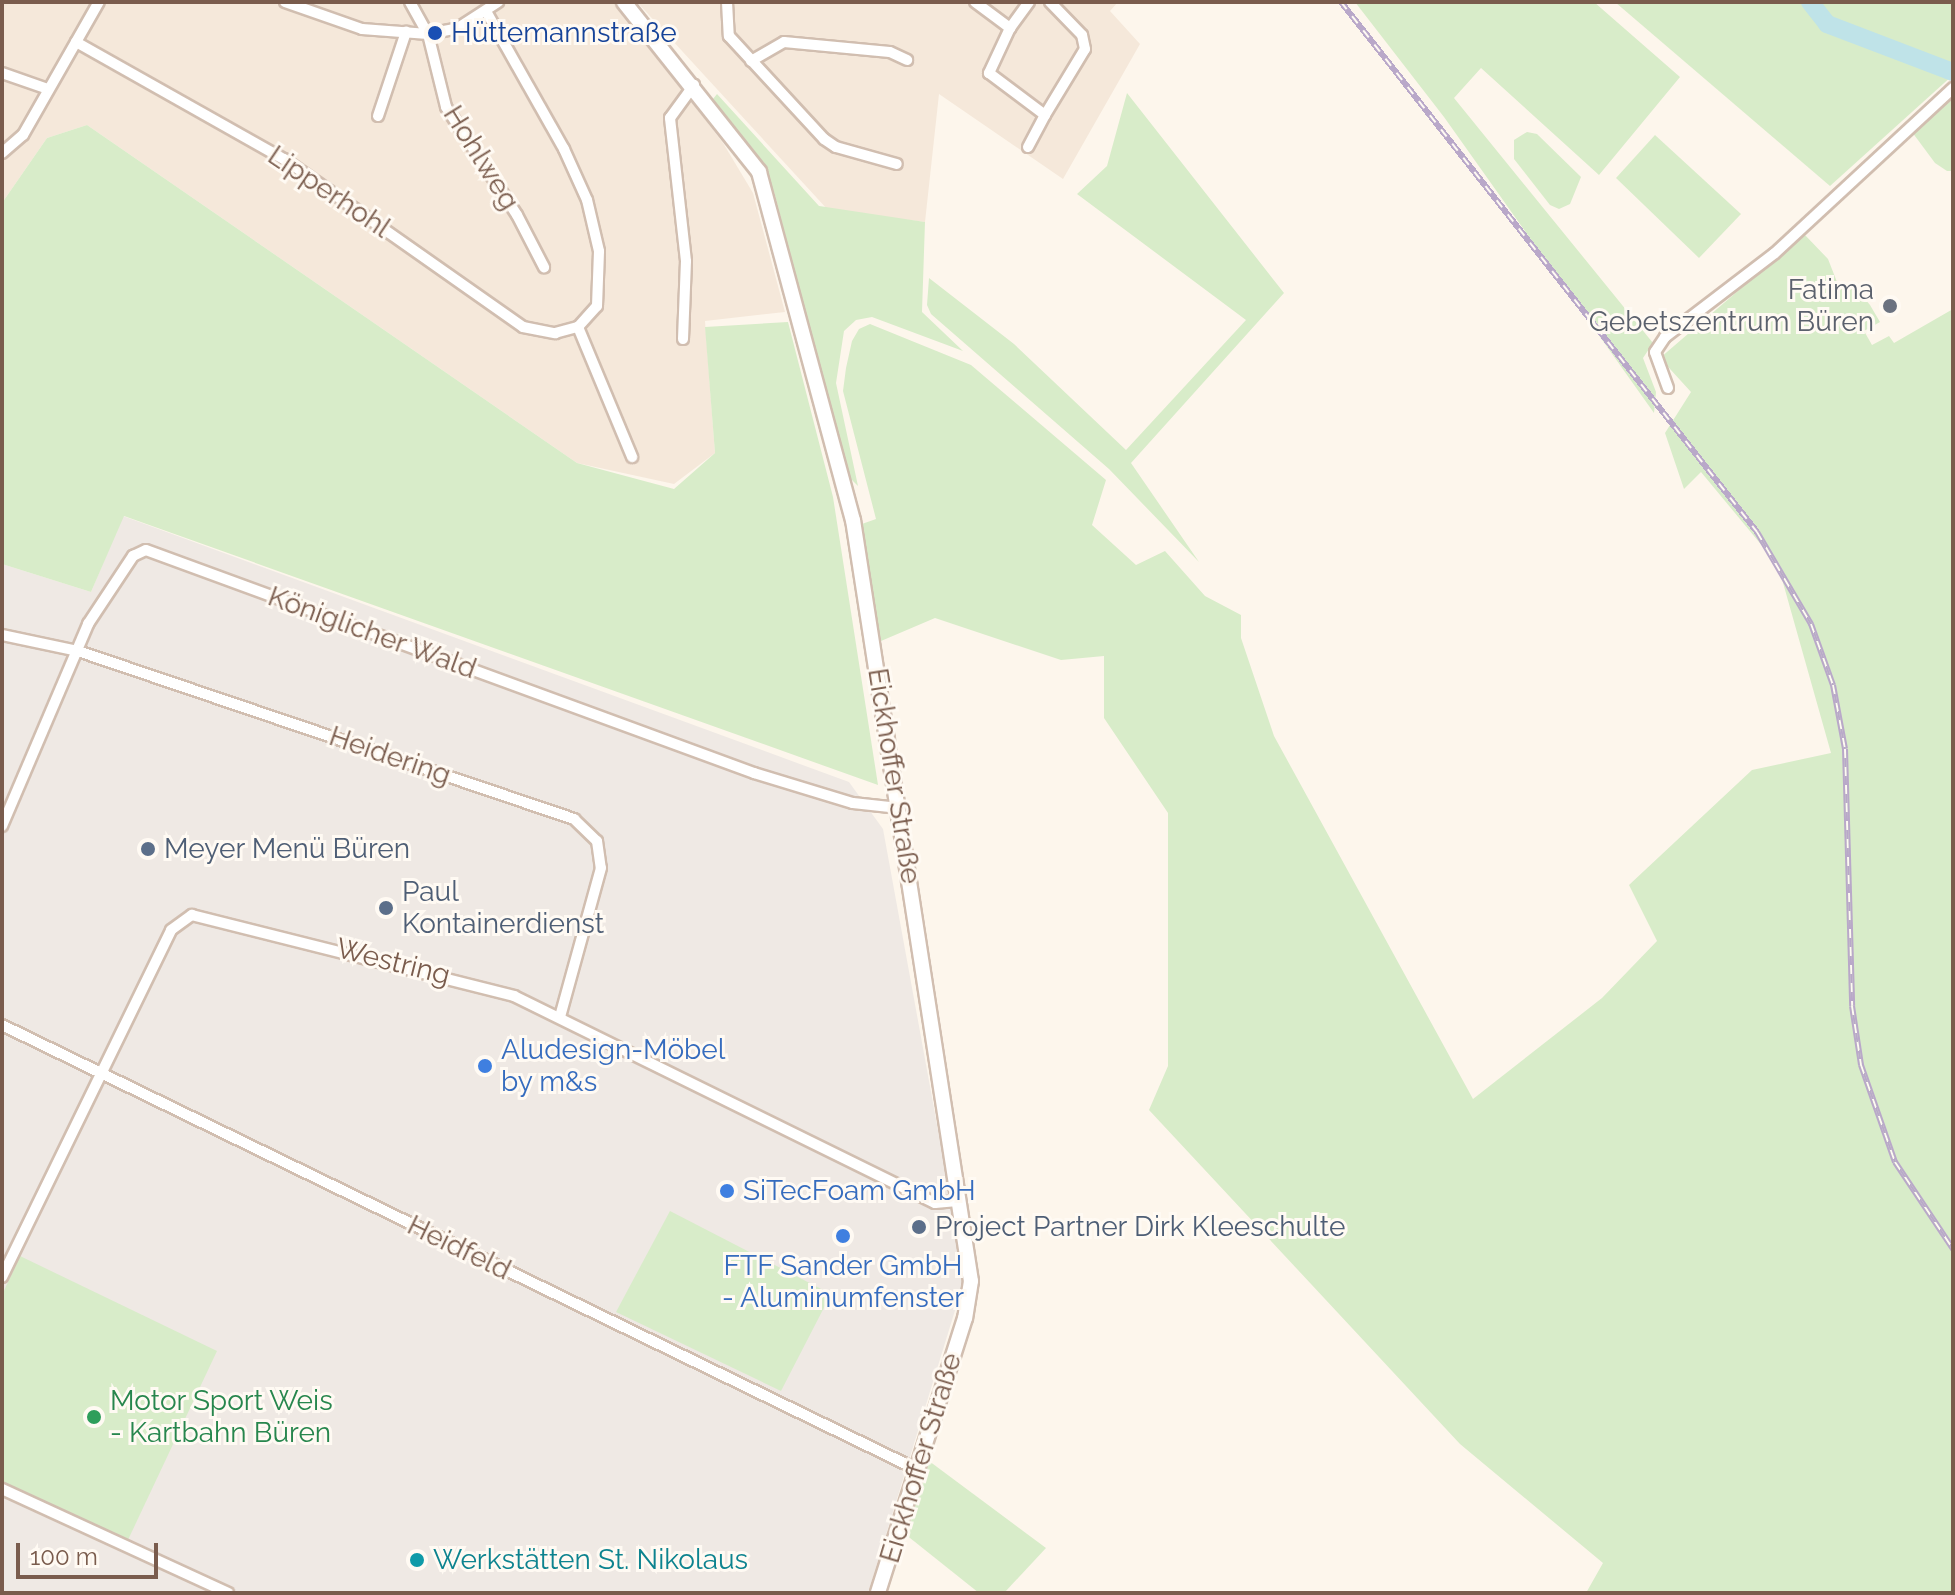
<!DOCTYPE html>
<html>
<head>
<meta charset="utf-8">
<style>
  body { margin:0 }
  #map { position:relative; width:1955px; height:1595px; overflow:hidden; background:#fdf6ec; font-family:Raleway,sans-serif }
  div>[style] { position:absolute }
  [style*='--x'] { left:calc(var(--x)*1px); top:calc(var(--y)*1px); width:calc(var(--w)*1px); rotate:calc(var(--a)*1deg) }
  .residential>* { inset:0; background:#f5e8da }
  .industrial>* { inset:0; background:#efe9e4 }
  .green>* { inset:0; background:#d8ecc9 }
  .river>* { height:18px; margin:-9px; padding:0 9px; transform-origin:9px; border-radius:9px; background:#bfe3e8 }
  .roads { filter:drop-shadow(2px 0 #d1beb0) drop-shadow(-2px 0 #d1beb0) drop-shadow(0 2px #d1beb0) drop-shadow(0 -2px #d1beb0) }
  .street>* { height:10px; margin:-5px; padding:0 5px; transform-origin:5px; border-radius:5px; background:#fff }
  .secondary>* { height:14px; margin:-7px; padding:0 7px; transform-origin:7px; border-radius:7px; background:#fff }
  .rail>* { height:6px; margin-top:-3px; transform-origin:0; background:repeating-linear-gradient(90deg,#fffaf3 0 9px,#b9a8c9 0 18px); box-sizing:border-box; border-block:2px solid #b9a8c9 }
  .dots>* { width:22px; height:22px; translate:-50% -50%; box-sizing:border-box; border:4px solid #fffaf3; border-radius:50% }
  span { translate:-50% -50%; white-space:nowrap; text-align:center; line-height:1.15; -webkit-text-stroke:6px #fffaf3; paint-order:stroke }
  .transit-label { font-size:28px; color:#164399 }
  .left { translate:0 -50%; text-align:left }
  .street-label { font-size:28px; color:#7a5c4d }
  .worship-label { font-size:28px; color:#5b616d }
  .right { translate:-100% -50%; text-align:right }
  .service-label { font-size:28px; color:#4e5e75 }
  .shop-label { font-size:28px; color:#366cbe }
  .leisure-label { font-size:28px; color:#27864d }
  .culture-label { font-size:28px; color:#0d838f }
  .frame { position:absolute; inset:0; border:4px solid #7a5c4d; pointer-events:none }
  .scale { position:absolute; left:16px; top:1543px; width:142px; height:36px; box-sizing:border-box; border:4px solid #7a5c4d; border-top:0; padding-left:10px; font-size:24px; line-height:28px; white-space:nowrap; color:#7a5c4d; -webkit-text-stroke:6px #fffaf3; paint-order:stroke }
</style>
</head>
<body>
<div id="map">
  <div class="residential">
    <i style="clip-path:polygon(2px 2px,615px 2px,723px 143px,753px 193px,785px 312px,705px 321px,715px 453px,674px 484px,577px 463px,87px 125px,47px 138px,2px 203px)"></i>
    <i style="clip-path:polygon(637px 2px,1118px 2px,1110px 11px,1140px 44px,1063px 179px,939px 94px,925px 222px,828px 210px)"></i>
  </div>
  <div class="industrial">
    <i style="clip-path:polygon(123px 516px,849px 782px,883px 829px,965px 1278px,868px 1593px,2px 1593px,2px 564px,91px 592px)"></i>
  </div>
  <div class="green">
    <i style="clip-path:polygon(1355px 2px,1594px 2px,1680px 77px,1599px 175px,1481px 68px,1454px 98px,1653px 343px,1643px 358px,1656px 392px,1654px 413px,1444px 117px)"></i>
    <i style="clip-path:polygon(1615px 2px,1953px 2px,1953px 75px,1830px 186px)"></i>
    <i style="clip-path:polygon(1127px 93px,1284px 293px,1131px 463px,1199px 562px,1109px 469px,931px 314px,927px 305px,929px 278px,1014px 344px,1126px 450px,1246px 320px,1077px 194px,1107px 166px)"></i>
    <i style="clip-path:polygon(717px 94px,819px 206px,806px 204px,925px 222px,922px 312px,963px 351px,872px 317px,856px 320px,844px 331px,836px 383px,858px 486px,849px 477px,774px 192px,753px 151px,713px 99px)"></i>
    <i style="clip-path:polygon(1953px 97px,1953px 171px,1947px 171px,1935px 163px,1912px 132px)"></i>
    <i style="clip-path:polygon(87px 125px,577px 463px,674px 489px,715px 453px,705px 327px,788px 322px,833px 497px,878px 785px,124px 516px,91px 592px,2px 564px,2px 203px,47px 138px)"></i>
    <i style="clip-path:polygon(1527px 132px,1537px 134px,1581px 177px,1570px 204px,1559px 209px,1550px 205px,1514px 159px,1514px 140px)"></i>
    <i style="clip-path:polygon(1655px 135px,1741px 214px,1699px 258px,1616px 178px)"></i>
    <i style="clip-path:polygon(1804px 234px,1828px 259px,1837px 282px,1860px 293px,1870px 305px,1880px 322px,1864px 331px,1872px 345px,1889px 336px,1894px 343px,1953px 309px,1953px 1593px,1586px 1593px,1603px 1563px,1460px 1444px,1149px 1110px,1168px 1066px,1168px 813px,1104px 718px,1104px 656px,1061px 660px,935px 618px,881px 641px,859px 525px,876px 519px,843px 391px,846px 368px,852px 341px,859px 329px,870px 324px,971px 365px,1106px 480px,1092px 525px,1136px 565px,1165px 551px,1205px 596px,1241px 615px,1241px 638px,1274px 736px,1473px 1099px,1602px 998px,1657px 941px,1629px 885px,1752px 770px,1831px 753px,1778px 565px,1701px 472px,1684px 489px,1665px 433px,1691px 392px,1660px 358px)"></i>
    <i style="clip-path:polygon(670px 1211px,831px 1294px,781px 1391px,616px 1312px)"></i>
    <i style="clip-path:polygon(20px 1256px,217px 1351px,127px 1542px,2px 1484px,2px 1295px)"></i>
    <i style="clip-path:polygon(929px 1461px,1046px 1548px,1004px 1593px,979px 1593px,905px 1534px)"></i>
  </div>
  <div class="river">
    <i style="--x:1810;--y:2;--w:28;--a:52"></i>
    <i style="--x:1827;--y:24;--w:135;--a:20.9"></i>
  </div>
  <div class="roads">
    <div class="street">
      <i style="--x:285;--y:2;--w:82;--a:19.3"></i>
      <i style="--x:362;--y:29;--w:66;--a:4.3"></i>
      <i style="--x:428;--y:34;--w:31;--a:-11"></i>
      <i style="--x:458;--y:28;--w:48;--a:-33"></i>
      <i style="--x:410;--y:2;--w:37;--a:61"></i>
      <i style="--x:428;--y:34;--w:75;--a:76.1"></i>
      <i style="--x:446;--y:107;--w:129;--a:56.7"></i>
      <i style="--x:517;--y:215;--w:59;--a:62.6"></i>
      <i style="--x:727;--y:2;--w:34;--a:87"></i>
      <i style="--x:729;--y:36;--w:140;--a:47.3"></i>
      <i style="--x:824;--y:139;--w:14;--a:34"></i>
      <i style="--x:836;--y:147;--w:63;--a:15.6"></i>
      <i style="--x:975;--y:2;--w:44;--a:36.6"></i>
      <i style="--x:1029;--y:2;--w:32;--a:126"></i>
      <i style="--x:1010;--y:28;--w:50;--a:115"></i>
      <i style="--x:989;--y:73;--w:70;--a:36.9"></i>
      <i style="--x:1045;--y:115;--w:77;--a:-58.8"></i>
      <i style="--x:1085;--y:49;--w:14;--a:-102"></i>
      <i style="--x:1082;--y:35;--w:46;--a:-134.1"></i>
      <i style="--x:76;--y:42;--w:239;--a:29.4"></i>
      <i style="--x:284;--y:159;--w:292;--a:35.1"></i>
      <i style="--x:523;--y:327;--w:33;--a:11"></i>
      <i style="--x:555;--y:333;--w:24;--a:-15"></i>
      <i style="--x:578;--y:327;--w:28;--a:-48"></i>
      <i style="--x:597;--y:306;--w:55;--a:-87.9"></i>
      <i style="--x:599;--y:251;--w:52;--a:-103.2"></i>
      <i style="--x:587;--y:200;--w:56;--a:-114.3"></i>
      <i style="--x:564;--y:149;--w:156;--a:-119.5"></i>
      <i style="--x:751;--y:61;--w:38;--a:-30"></i>
      <i style="--x:784;--y:42;--w:106;--a:5.4"></i>
      <i style="--x:890;--y:52;--w:19;--a:25"></i>
      <i style="--x:2;--y:73;--w:49;--a:19.2"></i>
      <i style="--x:378;--y:116;--w:89;--a:-71.6"></i>
      <i style="--x:1028;--y:147;--w:36;--a:-62"></i>
      <i style="--x:2;--y:153;--w:28;--a:-41"></i>
      <i style="--x:23;--y:135;--w:153;--a:-60.3"></i>
      <i style="--x:578;--y:327;--w:141;--a:67.4"></i>
      <i style="--x:683;--y:339;--w:78;--a:-87.8"></i>
      <i style="--x:686;--y:261;--w:144;--a:-96.4"></i>
      <i style="--x:670;--y:118;--w:41;--a:-54"></i>
      <i style="--x:1668;--y:388;--w:38;--a:-110"></i>
      <i style="--x:1655;--y:352;--w:18;--a:-56"></i>
      <i style="--x:1665;--y:337;--w:138;--a:-37.4"></i>
      <i style="--x:1775;--y:253;--w:243;--a:-42.8"></i>
      <i style="--x:2;--y:635;--w:78;--a:11.9"></i>
      <i style="--x:78;--y:651;--w:524;--a:18.71"></i>
      <i style="--x:574;--y:819;--w:32;--a:44"></i>
      <i style="--x:597;--y:841;--w:27;--a:82"></i>
      <i style="--x:601;--y:868;--w:155;--a:105.4"></i>
      <i style="--x:2;--y:826;--w:220;--a:-66.9"></i>
      <i style="--x:88;--y:624;--w:82;--a:-56.5"></i>
      <i style="--x:133;--y:556;--w:14;--a:-25"></i>
      <i style="--x:146;--y:550;--w:648;--a:20.14"></i>
      <i style="--x:754;--y:773;--w:103;--a:16.9"></i>
      <i style="--x:853;--y:803;--w:46;--a:6.2"></i>
      <i style="--x:2;--y:1025;--w:1018;--a:25.91"></i>
      <i style="--x:2;--y:1277;--w:386;--a:-64"></i>
      <i style="--x:171;--y:930;--w:26;--a:-36"></i>
      <i style="--x:192;--y:915;--w:332;--a:14.1"></i>
      <i style="--x:514;--y:996;--w:469;--a:26.2"></i>
      <i style="--x:935;--y:1203;--w:25;--a:-5"></i>
      <i style="--x:2;--y:1489;--w:249;--a:24.7"></i>
    </div>
    <div class="secondary">
      <i style="--x:624;--y:2;--w:217;--a:51.5"></i>
      <i style="--x:759;--y:172;--w:360;--a:74.9"></i>
      <i style="--x:853;--y:520;--w:770;--a:81.19"></i>
      <i style="--x:971;--y:1281;--w:37;--a:99"></i>
      <i style="--x:965;--y:1318;--w:288;--a:107.6"></i>
    </div>
  </div>
  <div class="rail">
    <i style="--x:1341;--y:2;--w:674;--a:51.87"></i>
    <i style="--x:1757;--y:532;--w:107;--a:59.6"></i>
    <i style="--x:1811;--y:624;--w:65;--a:70.2"></i>
    <i style="--x:1833;--y:685;--w:65;--a:79.4"></i>
    <i style="--x:1845;--y:749;--w:257;--a:88.4"></i>
    <i style="--x:1852;--y:1006;--w:60;--a:81.3"></i>
    <i style="--x:1861;--y:1065;--w:103;--a:70.7"></i>
    <i style="--x:1895;--y:1162;--w:105;--a:56.3"></i>
  </div>
  <div class="dots">
    <i style="left:435px;top:33px;background:#1a4fb4"></i>
    <i style="left:1890px;top:306px;background:#6b7280"></i>
    <i style="left:148px;top:849px;background:#5c6f8a"></i>
    <i style="left:386px;top:908px;background:#5c6f8a"></i>
    <i style="left:485px;top:1066px;background:#3f7fe0"></i>
    <i style="left:727px;top:1191px;background:#3f7fe0"></i>
    <i style="left:919px;top:1227px;background:#5c6f8a"></i>
    <i style="left:843px;top:1236px;background:#3f7fe0"></i>
    <i style="left:94px;top:1417px;background:#2e9e5b"></i>
    <i style="left:417px;top:1560px;background:#0f9aa8"></i>
  </div>
  <div class="transit-label">
    <span class="left" style="left:451px;top:33px">Hüttemannstraße</span>
  </div>
  <div class="street-label">
    <span style="left:481px;top:158px;rotate:58deg">Hohlweg</span>
    <span style="left:329px;top:192px;rotate:34deg">Lipperhohl</span>
    <span style="left:372px;top:633px;rotate:20deg">Königlicher Wald</span>
    <span style="left:390px;top:756px;rotate:19deg">Heidering</span>
    <span style="left:894px;top:776px;rotate:81deg">Eickhoffer Straße</span>
    <span style="left:393px;top:962px;rotate:14deg">Westring</span>
    <span style="left:459px;top:1248px;rotate:26deg">Heidfeld</span>
    <span style="left:921px;top:1458px;rotate:-73deg">Eickhoffer Straße</span>
  </div>
  <div class="worship-label">
    <span class="right" style="left:1874px;top:306px">Fatima<br>Gebetszentrum Büren</span>
  </div>
  <div class="service-label">
    <span class="left" style="left:164px;top:849px">Meyer Menü Büren</span>
    <span class="left" style="left:402px;top:908px">Paul<br>Kontainerdienst</span>
    <span class="left" style="left:935px;top:1227px">Project Partner Dirk Kleeschulte</span>
  </div>
  <div class="shop-label">
    <span class="left" style="left:501px;top:1066px">Aludesign-Möbel<br>by m&amp;s</span>
    <span class="left" style="left:743px;top:1191px">SiTecFoam GmbH</span>
    <span style="left:843px;top:1282px">FTF Sander GmbH<br>- Aluminumfenster</span>
  </div>
  <div class="leisure-label">
    <span class="left" style="left:110px;top:1417px">Motor Sport Weis<br>- Kartbahn Büren</span>
  </div>
  <div class="culture-label">
    <span class="left" style="left:433px;top:1560px">Werkstätten St. Nikolaus</span>
  </div>
  <div class="frame"></div>
  <div class="scale">100 m</div>
</div>
</body>
</html>
